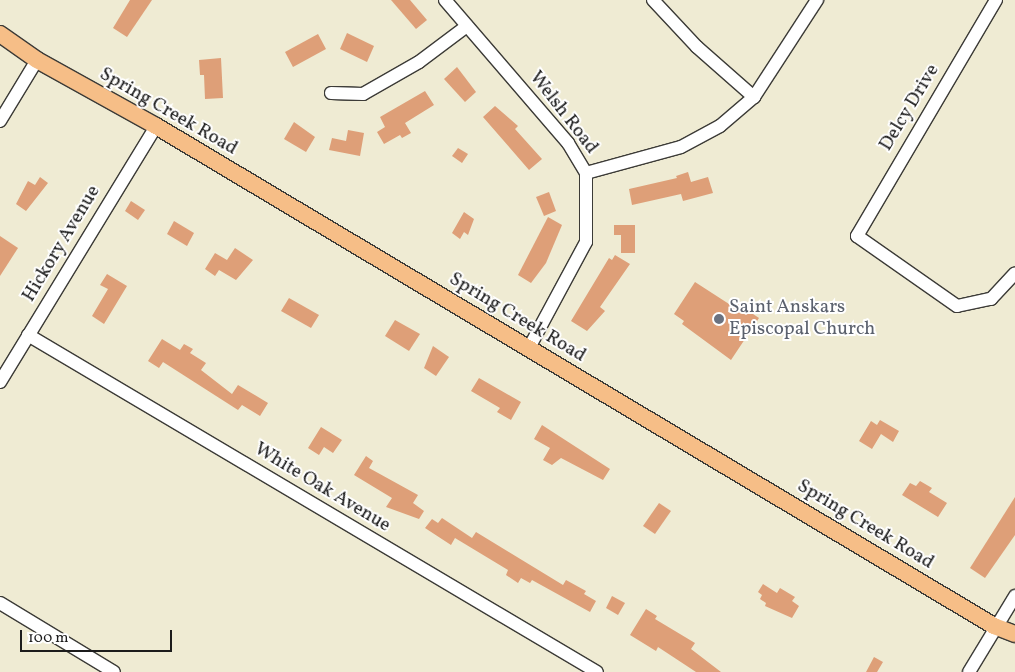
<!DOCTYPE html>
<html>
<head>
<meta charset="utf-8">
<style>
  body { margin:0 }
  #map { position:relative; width:1015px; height:672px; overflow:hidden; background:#efebd3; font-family:Vollkorn,serif }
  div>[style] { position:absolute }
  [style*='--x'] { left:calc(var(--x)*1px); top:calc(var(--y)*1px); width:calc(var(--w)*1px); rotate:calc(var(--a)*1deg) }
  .building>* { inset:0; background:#de9f78 }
  .roads { filter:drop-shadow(1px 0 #3c3b37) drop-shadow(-1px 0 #3c3b37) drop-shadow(0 1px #3c3b37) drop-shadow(0 -1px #3c3b37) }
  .minor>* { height:12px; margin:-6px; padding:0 6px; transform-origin:6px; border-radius:6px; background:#fff }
  .major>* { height:16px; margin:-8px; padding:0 8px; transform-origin:8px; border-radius:8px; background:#f6be87 }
  .dots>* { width:14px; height:14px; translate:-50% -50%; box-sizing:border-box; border:2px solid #fff; border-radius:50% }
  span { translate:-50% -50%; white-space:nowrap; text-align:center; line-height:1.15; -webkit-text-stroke:4px #fff; paint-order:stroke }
  .street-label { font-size:19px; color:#1c1c1c }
  .worship-label { font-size:19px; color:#5b616d }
  .left { translate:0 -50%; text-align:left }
  .scale { position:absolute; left:20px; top:630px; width:152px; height:22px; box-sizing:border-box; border:2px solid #1c1c1c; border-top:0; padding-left:6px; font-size:15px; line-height:18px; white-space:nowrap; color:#1c1c1c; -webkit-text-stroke:4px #fff; paint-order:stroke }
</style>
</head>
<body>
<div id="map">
  <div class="building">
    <i style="clip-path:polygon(130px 0,152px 0,127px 37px,113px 28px)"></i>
    <i style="clip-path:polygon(391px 0,410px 0,427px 20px,416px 29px)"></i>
    <i style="clip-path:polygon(347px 33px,374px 46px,367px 62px,340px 49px)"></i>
    <i style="clip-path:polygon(318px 34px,326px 49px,293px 67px,285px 52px)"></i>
    <i style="clip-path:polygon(221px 58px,223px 98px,205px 99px,204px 75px,200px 75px,199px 60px)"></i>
    <i style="clip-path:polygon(457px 67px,476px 92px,465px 102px,444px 79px)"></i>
    <i style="clip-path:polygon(425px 91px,434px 105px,405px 123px,411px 133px,402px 138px,400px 135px,384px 144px,377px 132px,385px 127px,380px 117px)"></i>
    <i style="clip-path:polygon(495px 106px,518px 126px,515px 129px,542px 159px,529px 170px,483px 117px)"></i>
    <i style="clip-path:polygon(294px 122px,315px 137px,306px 152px,284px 139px)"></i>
    <i style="clip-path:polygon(348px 130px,364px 133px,360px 156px,329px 150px,332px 138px,346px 141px)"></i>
    <i style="clip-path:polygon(458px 148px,468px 154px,462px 163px,452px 156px)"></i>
    <i style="clip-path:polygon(688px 172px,691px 182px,708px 177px,713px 193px,683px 201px,681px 194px,632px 205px,629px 189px,677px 178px,676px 176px)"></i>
    <i style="clip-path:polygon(40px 177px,48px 183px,26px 211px,16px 204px,28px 181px,35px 185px)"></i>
    <i style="clip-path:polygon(549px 192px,556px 211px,544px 216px,536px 197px)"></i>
    <i style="clip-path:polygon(131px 201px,145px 210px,138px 220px,125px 211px)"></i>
    <i style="clip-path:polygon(464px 212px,474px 219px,468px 235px,464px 232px,460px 239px,452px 233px)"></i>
    <i style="clip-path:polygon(548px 217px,562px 225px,546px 263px,531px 283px,518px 275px)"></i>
    <i style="clip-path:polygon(174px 221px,194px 233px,187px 246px,167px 234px)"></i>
    <i style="clip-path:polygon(614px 225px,635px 225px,635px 253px,621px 253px,621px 235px,614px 235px)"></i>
    <i style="clip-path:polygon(0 236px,18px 248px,0 276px)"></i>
    <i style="clip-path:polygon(235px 248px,253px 260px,236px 280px,219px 270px,215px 276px,205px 269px,215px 253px,227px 260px)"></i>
    <i style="clip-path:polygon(615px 255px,630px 264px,600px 307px,605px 311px,587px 331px,571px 321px,609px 258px,612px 260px)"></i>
    <i style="clip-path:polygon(107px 274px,127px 286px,104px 324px,92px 316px,108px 289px,100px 285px)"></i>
    <i style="clip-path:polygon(695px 282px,729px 304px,732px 300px,759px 318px,731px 360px,682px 324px,684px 321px,674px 314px)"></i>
    <i style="clip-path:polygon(289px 298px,319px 315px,311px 328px,281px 311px)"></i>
    <i style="clip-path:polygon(395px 320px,420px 334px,409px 351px,385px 336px)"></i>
    <i style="clip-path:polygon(162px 339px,180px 350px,184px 344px,193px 349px,190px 353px,206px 363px,201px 370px,232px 394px,238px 385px,268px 403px,260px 416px,242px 405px,238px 410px,163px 362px,159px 368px,148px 361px)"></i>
    <i style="clip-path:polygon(433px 346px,449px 357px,436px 376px,424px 368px)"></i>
    <i style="clip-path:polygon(479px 378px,521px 402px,511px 420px,497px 412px,500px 408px,471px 391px)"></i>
    <i style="clip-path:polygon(880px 420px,899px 431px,893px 442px,881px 434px,872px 449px,859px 441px,871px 421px,877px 425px)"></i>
    <i style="clip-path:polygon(542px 425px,610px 469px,603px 480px,561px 458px,552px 465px,543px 460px,550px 448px,534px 439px)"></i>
    <i style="clip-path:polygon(321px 427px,342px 440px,333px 453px,324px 447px,319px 455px,308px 448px)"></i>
    <i style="clip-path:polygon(366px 456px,373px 461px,369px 468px,418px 495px,413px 503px,424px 511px,419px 519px,386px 507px,392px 498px,354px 475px)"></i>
    <i style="clip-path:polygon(920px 481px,932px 488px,929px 492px,947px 503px,938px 517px,902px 495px,910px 483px,916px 486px)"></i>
    <i style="clip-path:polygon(1015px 497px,1015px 535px,985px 578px,970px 568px)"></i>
    <i style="clip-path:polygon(659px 503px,671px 511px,655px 534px,643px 526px)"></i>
    <i style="clip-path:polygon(442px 518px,472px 538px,476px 532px,563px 585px,566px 580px,586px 591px,584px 594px,596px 601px,590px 612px,532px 580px,530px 583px,521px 578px,518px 583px,506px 575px,508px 570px,455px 538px,451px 545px,425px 528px,432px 519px,438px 523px)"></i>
    <i style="clip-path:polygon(763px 584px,777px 593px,780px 588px,795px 597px,792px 601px,799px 606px,792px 618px,765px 606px,766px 603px,760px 599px,762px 595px,758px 592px)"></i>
    <i style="clip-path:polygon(612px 596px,625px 603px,618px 615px,606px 608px)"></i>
    <i style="clip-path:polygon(646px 609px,657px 616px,655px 619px,695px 643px,691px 649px,721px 672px,696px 672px,658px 647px,656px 651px,630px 635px)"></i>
    <i style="clip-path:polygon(874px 657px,883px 662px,877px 672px,866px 672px)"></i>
  </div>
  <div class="roads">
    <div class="minor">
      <i style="--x:445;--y:0;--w:189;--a:49.3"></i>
      <i style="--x:568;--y:143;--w:35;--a:59"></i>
      <i style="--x:586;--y:173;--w:69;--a:90"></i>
      <i style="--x:586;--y:242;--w:120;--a:118.3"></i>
      <i style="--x:653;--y:0;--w:64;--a:46.9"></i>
      <i style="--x:697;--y:47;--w:76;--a:41.3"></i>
      <i style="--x:996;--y:0;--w:274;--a:120.5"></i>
      <i style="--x:857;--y:236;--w:122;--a:35"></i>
      <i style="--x:957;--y:306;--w:35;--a:-12"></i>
      <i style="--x:991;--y:299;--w:35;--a:-47"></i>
      <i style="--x:331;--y:93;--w:32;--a:2"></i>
      <i style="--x:363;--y:94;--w:64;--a:-29.7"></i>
      <i style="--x:419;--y:62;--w:60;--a:-36.9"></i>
      <i style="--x:0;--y:121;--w:71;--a:-58.8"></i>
      <i style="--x:586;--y:173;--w:98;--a:-15.3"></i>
      <i style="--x:681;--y:147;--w:44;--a:-28.3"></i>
      <i style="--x:720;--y:126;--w:45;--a:-40.5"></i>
      <i style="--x:754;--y:97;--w:116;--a:-57"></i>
      <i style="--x:28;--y:335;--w:661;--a:30.64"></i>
      <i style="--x:0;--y:382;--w:300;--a:-58.6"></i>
      <i style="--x:0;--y:603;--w:133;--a:31.2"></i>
      <i style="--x:969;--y:672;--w:89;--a:-58.8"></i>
    </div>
    <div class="major">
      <i style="--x:0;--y:34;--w:45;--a:35.1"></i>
      <i style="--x:37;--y:60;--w:136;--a:29"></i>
      <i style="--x:156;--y:126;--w:976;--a:30.82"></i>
      <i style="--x:994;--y:626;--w:22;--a:21"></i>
    </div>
  </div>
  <div class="dots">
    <i style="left:719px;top:319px;background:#6b7280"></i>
  </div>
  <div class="street-label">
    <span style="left:910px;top:108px;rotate:-59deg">Delcy Drive</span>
    <span style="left:168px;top:112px;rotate:30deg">Spring Creek Road</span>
    <span style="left:563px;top:113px;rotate:52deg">Welsh Road</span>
    <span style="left:62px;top:244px;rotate:-59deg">Hickory Avenue</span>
    <span style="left:517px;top:318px;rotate:31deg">Spring Creek Road</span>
    <span style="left:322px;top:488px;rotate:31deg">White Oak Avenue</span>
    <span style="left:865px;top:525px;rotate:31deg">Spring Creek Road</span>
  </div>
  <div class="worship-label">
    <span class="left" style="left:729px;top:319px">Saint Anskars<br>Episcopal Church</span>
  </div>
  <div class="scale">100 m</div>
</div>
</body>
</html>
